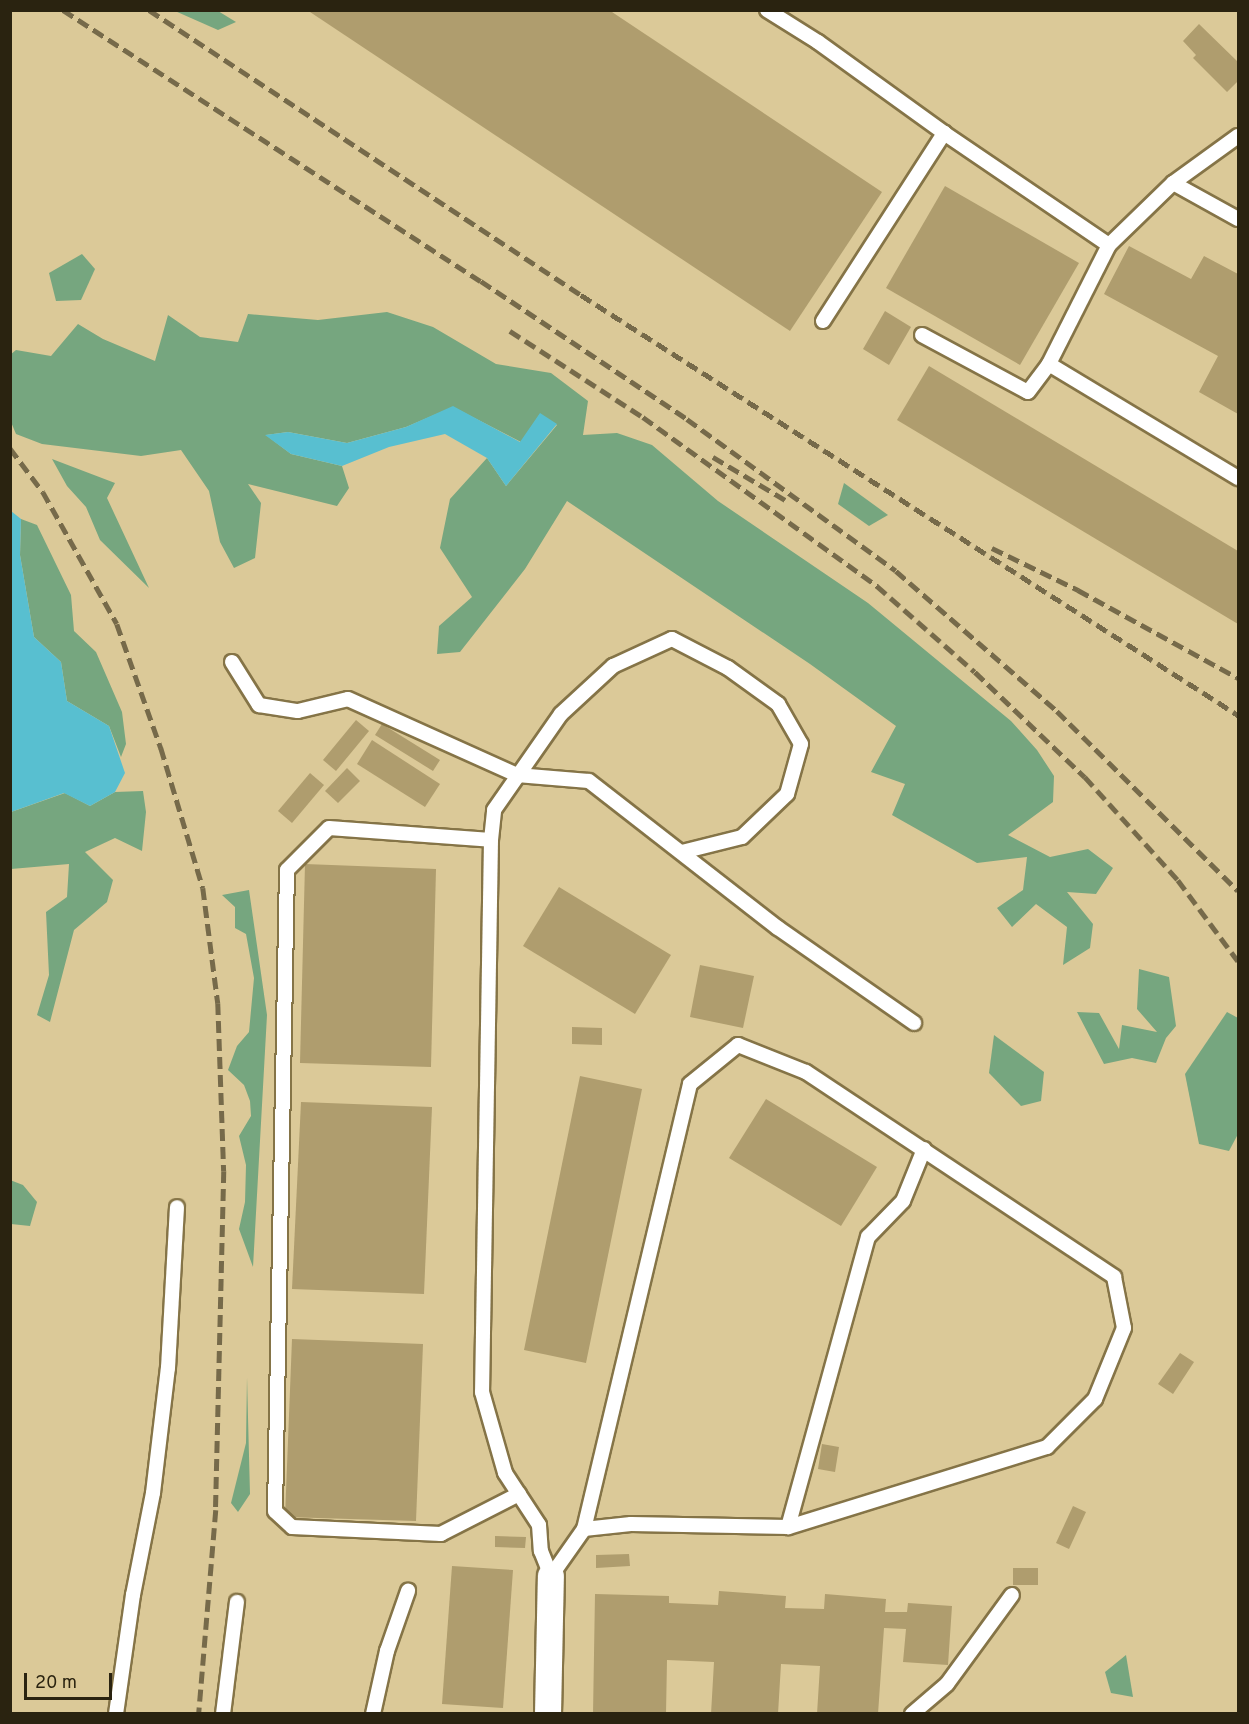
<!DOCTYPE html>
<html>
<head>
<meta charset="utf-8">
<style>
  body { margin:0 }
  #map { position:relative; width:1249px; height:1724px; overflow:hidden; background:#dbc998; font-family:Overpass,sans-serif }
  div>[style] { position:absolute }
  [style*='--x'] { left:calc(var(--x)*1px); top:calc(var(--y)*1px); width:calc(var(--w)*1px); rotate:calc(var(--a)*1deg) }
  .green>* { inset:0; background:#76a67f }
  .water>* { inset:0; background:#58bfd0 }
  .building>* { inset:0; background:#af9d6e }
  .roads { filter:drop-shadow(2px 0 #857447) drop-shadow(-2px 0 #857447) drop-shadow(0 2px #857447) drop-shadow(0 -2px #857447) }
  .service>* { height:14px; margin:-7px; padding:0 7px; transform-origin:7px; border-radius:7px; background:#fff }
  .minor>* { height:26px; margin:-13px; padding:0 13px; transform-origin:13px; border-radius:13px; background:#fff }
  .rail>* { height:4.5px; margin-top:-2.25px; transform-origin:0; background:repeating-linear-gradient(90deg,#766a4a 0 12px,transparent 0 18px) }
  span { translate:-50% -50%; white-space:nowrap; text-align:center; line-height:1.15; -webkit-text-stroke:6px #dbc998; paint-order:stroke }
  .frame { position:absolute; inset:0; border:12px solid #2a2310; pointer-events:none }
  .scale { position:absolute; left:24px; top:1673px; width:88px; height:27px; box-sizing:border-box; border:3px solid #2a2310; border-top:0; padding-left:8px; font-size:18px; line-height:21px; white-space:nowrap; color:#2a2310; -webkit-text-stroke:4px #dbc998; paint-order:stroke }
</style>
</head>
<body>
<div id="map">
  <div class="green">
    <i style="clip-path:polygon(175px 11px,218px 11px,236px 22px,218px 30px)"></i>
    <i style="clip-path:polygon(82px 254px,95px 269px,81px 300px,56px 301px,49px 273px)"></i>
    <i style="clip-path:polygon(387px 312px,433px 327px,496px 364px,551px 373px,588px 401px,583px 435px,617px 433px,652px 445px,718px 501px,868px 603px,1011px 721px,1037px 750px,1054px 776px,1053px 802px,1008px 835px,1050px 857px,1088px 849px,1113px 868px,1096px 894px,1067px 892px,1093px 924px,1090px 948px,1063px 965px,1067px 927px,1036px 904px,1012px 927px,997px 908px,1023px 890px,1027px 857px,977px 863px,892px 815px,905px 784px,871px 772px,896px 726px,810px 664px,567px 501px,525px 569px,460px 652px,437px 654px,439px 626px,472px 597px,440px 548px,450px 499px,487px 458px,506px 486px,557px 425px,540px 414px,521px 442px,453px 407px,406px 427px,347px 443px,288px 432px,266px 435px,291px 454px,342px 466px,349px 488px,337px 506px,248px 484px,261px 503px,255px 558px,234px 568px,220px 542px,209px 491px,181px 450px,141px 456px,42px 444px,16px 434px,11px 422px,10px 355px,16px 350px,51px 356px,78px 324px,103px 339px,155px 361px,168px 315px,200px 337px,238px 342px,248px 314px,318px 320px)"></i>
    <i style="clip-path:polygon(52px 459px,115px 483px,107px 498px,149px 588px,100px 540px,86px 507px,67px 486px)"></i>
    <i style="clip-path:polygon(844px 483px,888px 515px,869px 526px,838px 504px)"></i>
    <i style="clip-path:polygon(21px 519px,37px 525px,71px 595px,74px 631px,96px 652px,122px 712px,126px 744px,121px 757px,109px 726px,67px 701px,61px 662px,34px 637px,20px 555px)"></i>
    <i style="clip-path:polygon(143px 791px,146px 812px,142px 851px,115px 838px,85px 852px,113px 880px,107px 902px,74px 930px,50px 1022px,37px 1015px,49px 975px,46px 912px,67px 897px,69px 864px,11px 869px,11px 812px,65px 793px,90px 806px,115px 792px)"></i>
    <i style="clip-path:polygon(249px 890px,267px 1015px,253px 1267px,239px 1229px,245px 1202px,246px 1165px,239px 1136px,251px 1116px,250px 1101px,244px 1085px,228px 1070px,237px 1046px,249px 1032px,254px 978px,246px 934px,235px 928px,235px 907px,222px 895px)"></i>
    <i style="clip-path:polygon(1139px 969px,1169px 977px,1176px 1026px,1166px 1038px,1156px 1063px,1132px 1058px,1104px 1064px,1077px 1012px,1099px 1013px,1119px 1049px,1122px 1025px,1157px 1032px,1137px 1009px)"></i>
    <i style="clip-path:polygon(1227px 1012px,1238px 1018px,1238px 1134px,1229px 1151px,1199px 1144px,1185px 1074px)"></i>
    <i style="clip-path:polygon(994px 1035px,1044px 1072px,1041px 1101px,1021px 1106px,989px 1073px)"></i>
    <i style="clip-path:polygon(10px 1180px,23px 1185px,37px 1202px,30px 1226px,11px 1224px)"></i>
    <i style="clip-path:polygon(247px 1377px,248px 1417px,250px 1494px,238px 1512px,231px 1503px,246px 1443px)"></i>
    <i style="clip-path:polygon(1126px 1655px,1133px 1697px,1111px 1693px,1105px 1672px)"></i>
  </div>
  <div class="water">
    <i style="clip-path:polygon(453px 406px,520px 442px,540px 413px,557px 424px,506px 486px,487px 458px,445px 434px,389px 447px,342px 466px,291px 454px,265px 435px,288px 432px,347px 443px,406px 427px)"></i>
    <i style="clip-path:polygon(11px 511px,21px 519px,20px 555px,34px 637px,61px 662px,67px 701px,109px 726px,125px 773px,115px 792px,90px 806px,64px 793px,11px 812px)"></i>
  </div>
  <div class="building">
    <i style="clip-path:polygon(307px 10px,609px 10px,882px 192px,790px 331px)"></i>
    <i style="clip-path:polygon(1199px 24px,1238px 62px,1238px 81px,1227px 92px,1193px 58px,1196px 55px,1183px 41px)"></i>
    <i style="clip-path:polygon(945px 186px,1079px 263px,1020px 365px,886px 288px)"></i>
    <i style="clip-path:polygon(1129px 246px,1191px 279px,1204px 256px,1238px 274px,1238px 414px,1199px 392px,1218px 356px,1104px 294px)"></i>
    <i style="clip-path:polygon(885px 311px,911px 327px,889px 365px,863px 349px)"></i>
    <i style="clip-path:polygon(929px 366px,1238px 551px,1238px 624px,897px 420px)"></i>
    <i style="clip-path:polygon(356px 720px,369px 731px,336px 771px,323px 760px)"></i>
    <i style="clip-path:polygon(382px 724px,440px 760px,433px 771px,375px 735px)"></i>
    <i style="clip-path:polygon(372px 740px,440px 784px,425px 807px,357px 764px)"></i>
    <i style="clip-path:polygon(347px 768px,360px 781px,338px 803px,325px 791px)"></i>
    <i style="clip-path:polygon(310px 773px,324px 785px,292px 823px,278px 811px)"></i>
    <i style="clip-path:polygon(305px 864px,436px 869px,431px 1067px,300px 1063px)"></i>
    <i style="clip-path:polygon(559px 887px,671px 955px,635px 1014px,523px 946px)"></i>
    <i style="clip-path:polygon(700px 965px,754px 976px,743px 1028px,690px 1017px)"></i>
    <i style="clip-path:polygon(572px 1027px,602px 1028px,602px 1045px,572px 1044px)"></i>
    <i style="clip-path:polygon(580px 1076px,642px 1089px,586px 1363px,524px 1350px)"></i>
    <i style="clip-path:polygon(766px 1099px,877px 1167px,841px 1226px,729px 1158px)"></i>
    <i style="clip-path:polygon(301px 1102px,432px 1107px,424px 1294px,292px 1289px)"></i>
    <i style="clip-path:polygon(292px 1339px,423px 1344px,416px 1521px,285px 1517px)"></i>
    <i style="clip-path:polygon(1180px 1353px,1194px 1362px,1173px 1394px,1158px 1384px)"></i>
    <i style="clip-path:polygon(822px 1444px,839px 1447px,835px 1472px,818px 1469px)"></i>
    <i style="clip-path:polygon(1073px 1506px,1086px 1512px,1069px 1549px,1056px 1543px)"></i>
    <i style="clip-path:polygon(495px 1536px,526px 1537px,525px 1548px,495px 1547px)"></i>
    <i style="clip-path:polygon(629px 1554px,630px 1566px,596px 1568px,596px 1555px)"></i>
    <i style="clip-path:polygon(452px 1566px,513px 1570px,503px 1708px,442px 1704px)"></i>
    <i style="clip-path:polygon(1013px 1568px,1038px 1568px,1038px 1585px,1013px 1585px)"></i>
    <i style="clip-path:polygon(719px 1591px,786px 1596px,785px 1608px,824px 1609px,825px 1594px,886px 1599px,885px 1612px,907px 1612px,908px 1603px,952px 1606px,948px 1665px,903px 1662px,906px 1629px,884px 1628px,878px 1714px,817px 1714px,820px 1666px,781px 1664px,778px 1714px,711px 1714px,714px 1662px,667px 1660px,666px 1714px,593px 1714px,595px 1594px,669px 1596px,669px 1603px,718px 1605px)"></i>
  </div>
  <div class="roads">
    <div class="service">
      <i style="--x:767;--y:10;--w:60;--a:32.1"></i>
      <i style="--x:818;--y:42;--w:155;--a:35.8"></i>
      <i style="--x:944;--y:133;--w:199;--a:34.2"></i>
      <i style="--x:1238;--y:136;--w:80;--a:144.1"></i>
      <i style="--x:1173;--y:183;--w:89;--a:135.9"></i>
      <i style="--x:1109;--y:245;--w:133;--a:116.8"></i>
      <i style="--x:1049;--y:364;--w:221;--a:31.1"></i>
      <i style="--x:1173;--y:183;--w:74;--a:29"></i>
      <i style="--x:823;--y:321;--w:224;--a:-57.2"></i>
      <i style="--x:922;--y:335;--w:120;--a:28.3"></i>
      <i style="--x:1028;--y:392;--w:35;--a:-53"></i>
      <i style="--x:232;--y:662;--w:51;--a:57.9"></i>
      <i style="--x:259;--y:705;--w:39;--a:9"></i>
      <i style="--x:298;--y:711;--w:51;--a:-13.5"></i>
      <i style="--x:348;--y:699;--w:185;--a:24.2"></i>
      <i style="--x:517;--y:775;--w:72;--a:4.8"></i>
      <i style="--x:589;--y:781;--w:239;--a:37.9"></i>
      <i style="--x:778;--y:928;--w:166;--a:34.9"></i>
      <i style="--x:491;--y:840;--w:30;--a:-84"></i>
      <i style="--x:494;--y:810;--w:117;--a:-55.1"></i>
      <i style="--x:561;--y:714;--w:71;--a:-42.7"></i>
      <i style="--x:613;--y:666;--w:65;--a:-24.6"></i>
      <i style="--x:672;--y:639;--w:63;--a:27.4"></i>
      <i style="--x:728;--y:668;--w:62;--a:35.8"></i>
      <i style="--x:778;--y:704;--w:46;--a:60.1"></i>
      <i style="--x:801;--y:744;--w:52;--a:105.6"></i>
      <i style="--x:787;--y:794;--w:62;--a:136.3"></i>
      <i style="--x:742;--y:837;--w:62;--a:166"></i>
      <i style="--x:519;--y:1494;--w:88;--a:152.9"></i>
      <i style="--x:441;--y:1534;--w:149;--a:-177.3"></i>
      <i style="--x:292;--y:1527;--w:23;--a:-137"></i>
      <i style="--x:275;--y:1511;--w:641;--a:-88.93"></i>
      <i style="--x:287;--y:870;--w:59;--a:-45"></i>
      <i style="--x:329;--y:828;--w:162;--a:4.2"></i>
      <i style="--x:491;--y:840;--w:552;--a:90.93"></i>
      <i style="--x:482;--y:1392;--w:84;--a:74.1"></i>
      <i style="--x:505;--y:1473;--w:62;--a:56.8"></i>
      <i style="--x:539;--y:1525;--w:26;--a:86"></i>
      <i style="--x:541;--y:1551;--w:27;--a:68"></i>
      <i style="--x:584;--y:1529;--w:457;--a:-76.6"></i>
      <i style="--x:690;--y:1084;--w:62;--a:-39.1"></i>
      <i style="--x:738;--y:1045;--w:73;--a:21.7"></i>
      <i style="--x:806;--y:1072;--w:370;--a:33.6"></i>
      <i style="--x:1114;--y:1277;--w:52;--a:78.9"></i>
      <i style="--x:1124;--y:1328;--w:77;--a:112.2"></i>
      <i style="--x:1095;--y:1399;--w:68;--a:135"></i>
      <i style="--x:1047;--y:1447;--w:271;--a:162.8"></i>
      <i style="--x:551;--y:1576;--w:57;--a:-54.9"></i>
      <i style="--x:584;--y:1529;--w:47;--a:-6.1"></i>
      <i style="--x:631;--y:1524;--w:157;--a:1.1"></i>
      <i style="--x:788;--y:1527;--w:301;--a:-74.6"></i>
      <i style="--x:868;--y:1237;--w:50;--a:-45.8"></i>
      <i style="--x:903;--y:1201;--w:56;--a:-68"></i>
      <i style="--x:116;--y:1714;--w:120;--a:-81.9"></i>
      <i style="--x:133;--y:1595;--w:104;--a:-78.9"></i>
      <i style="--x:153;--y:1493;--w:126;--a:-83.2"></i>
      <i style="--x:168;--y:1368;--w:161;--a:-86.8"></i>
      <i style="--x:223;--y:1714;--w:113;--a:-82.9"></i>
      <i style="--x:373;--y:1714;--w:65;--a:-77.5"></i>
      <i style="--x:387;--y:1651;--w:64;--a:-70.7"></i>
      <i style="--x:912;--y:1714;--w:46;--a:-40.6"></i>
      <i style="--x:947;--y:1684;--w:110;--a:-53.9"></i>
    </div>
    <div class="minor">
      <i style="--x:548;--y:1714;--w:138;--a:-88.8"></i>
    </div>
  </div>
  <div class="rail">
    <i style="--x:63;--y:10;--w:498;--a:33"></i>
    <i style="--x:481;--y:281;--w:248;--a:33.8"></i>
    <i style="--x:687;--y:419;--w:258;--a:36"></i>
    <i style="--x:896;--y:571;--w:213;--a:41"></i>
    <i style="--x:1057;--y:711;--w:255;--a:44.8"></i>
    <i style="--x:149;--y:10;--w:518;--a:33.41"></i>
    <i style="--x:581;--y:295;--w:780;--a:32.59"></i>
    <i style="--x:510;--y:331;--w:158;--a:32.9"></i>
    <i style="--x:643;--y:417;--w:289;--a:35.8"></i>
    <i style="--x:877;--y:586;--w:130;--a:41.3"></i>
    <i style="--x:975;--y:672;--w:152;--a:43.7"></i>
    <i style="--x:1085;--y:777;--w:139;--a:47.9"></i>
    <i style="--x:1178;--y:880;--w:101;--a:53.5"></i>
    <i style="--x:10;--y:448;--w:55;--a:53.1"></i>
    <i style="--x:43;--y:492;--w:151;--a:60.7"></i>
    <i style="--x:117;--y:624;--w:132;--a:70.5"></i>
    <i style="--x:161;--y:748;--w:146;--a:73.3"></i>
    <i style="--x:203;--y:888;--w:116;--a:82.6"></i>
    <i style="--x:218;--y:1003;--w:168;--a:88"></i>
    <i style="--x:224;--y:1171;--w:339;--a:91.4"></i>
    <i style="--x:216;--y:1510;--w:205;--a:94.8"></i>
    <i style="--x:713;--y:457;--w:84;--a:30.8"></i>
    <i style="--x:992;--y:548;--w:96;--a:26"></i>
    <i style="--x:1078;--y:590;--w:183;--a:28.8"></i>
  </div>
  <div class="frame"></div>
  <div class="scale">20 m</div>
</div>
</body>
</html>
